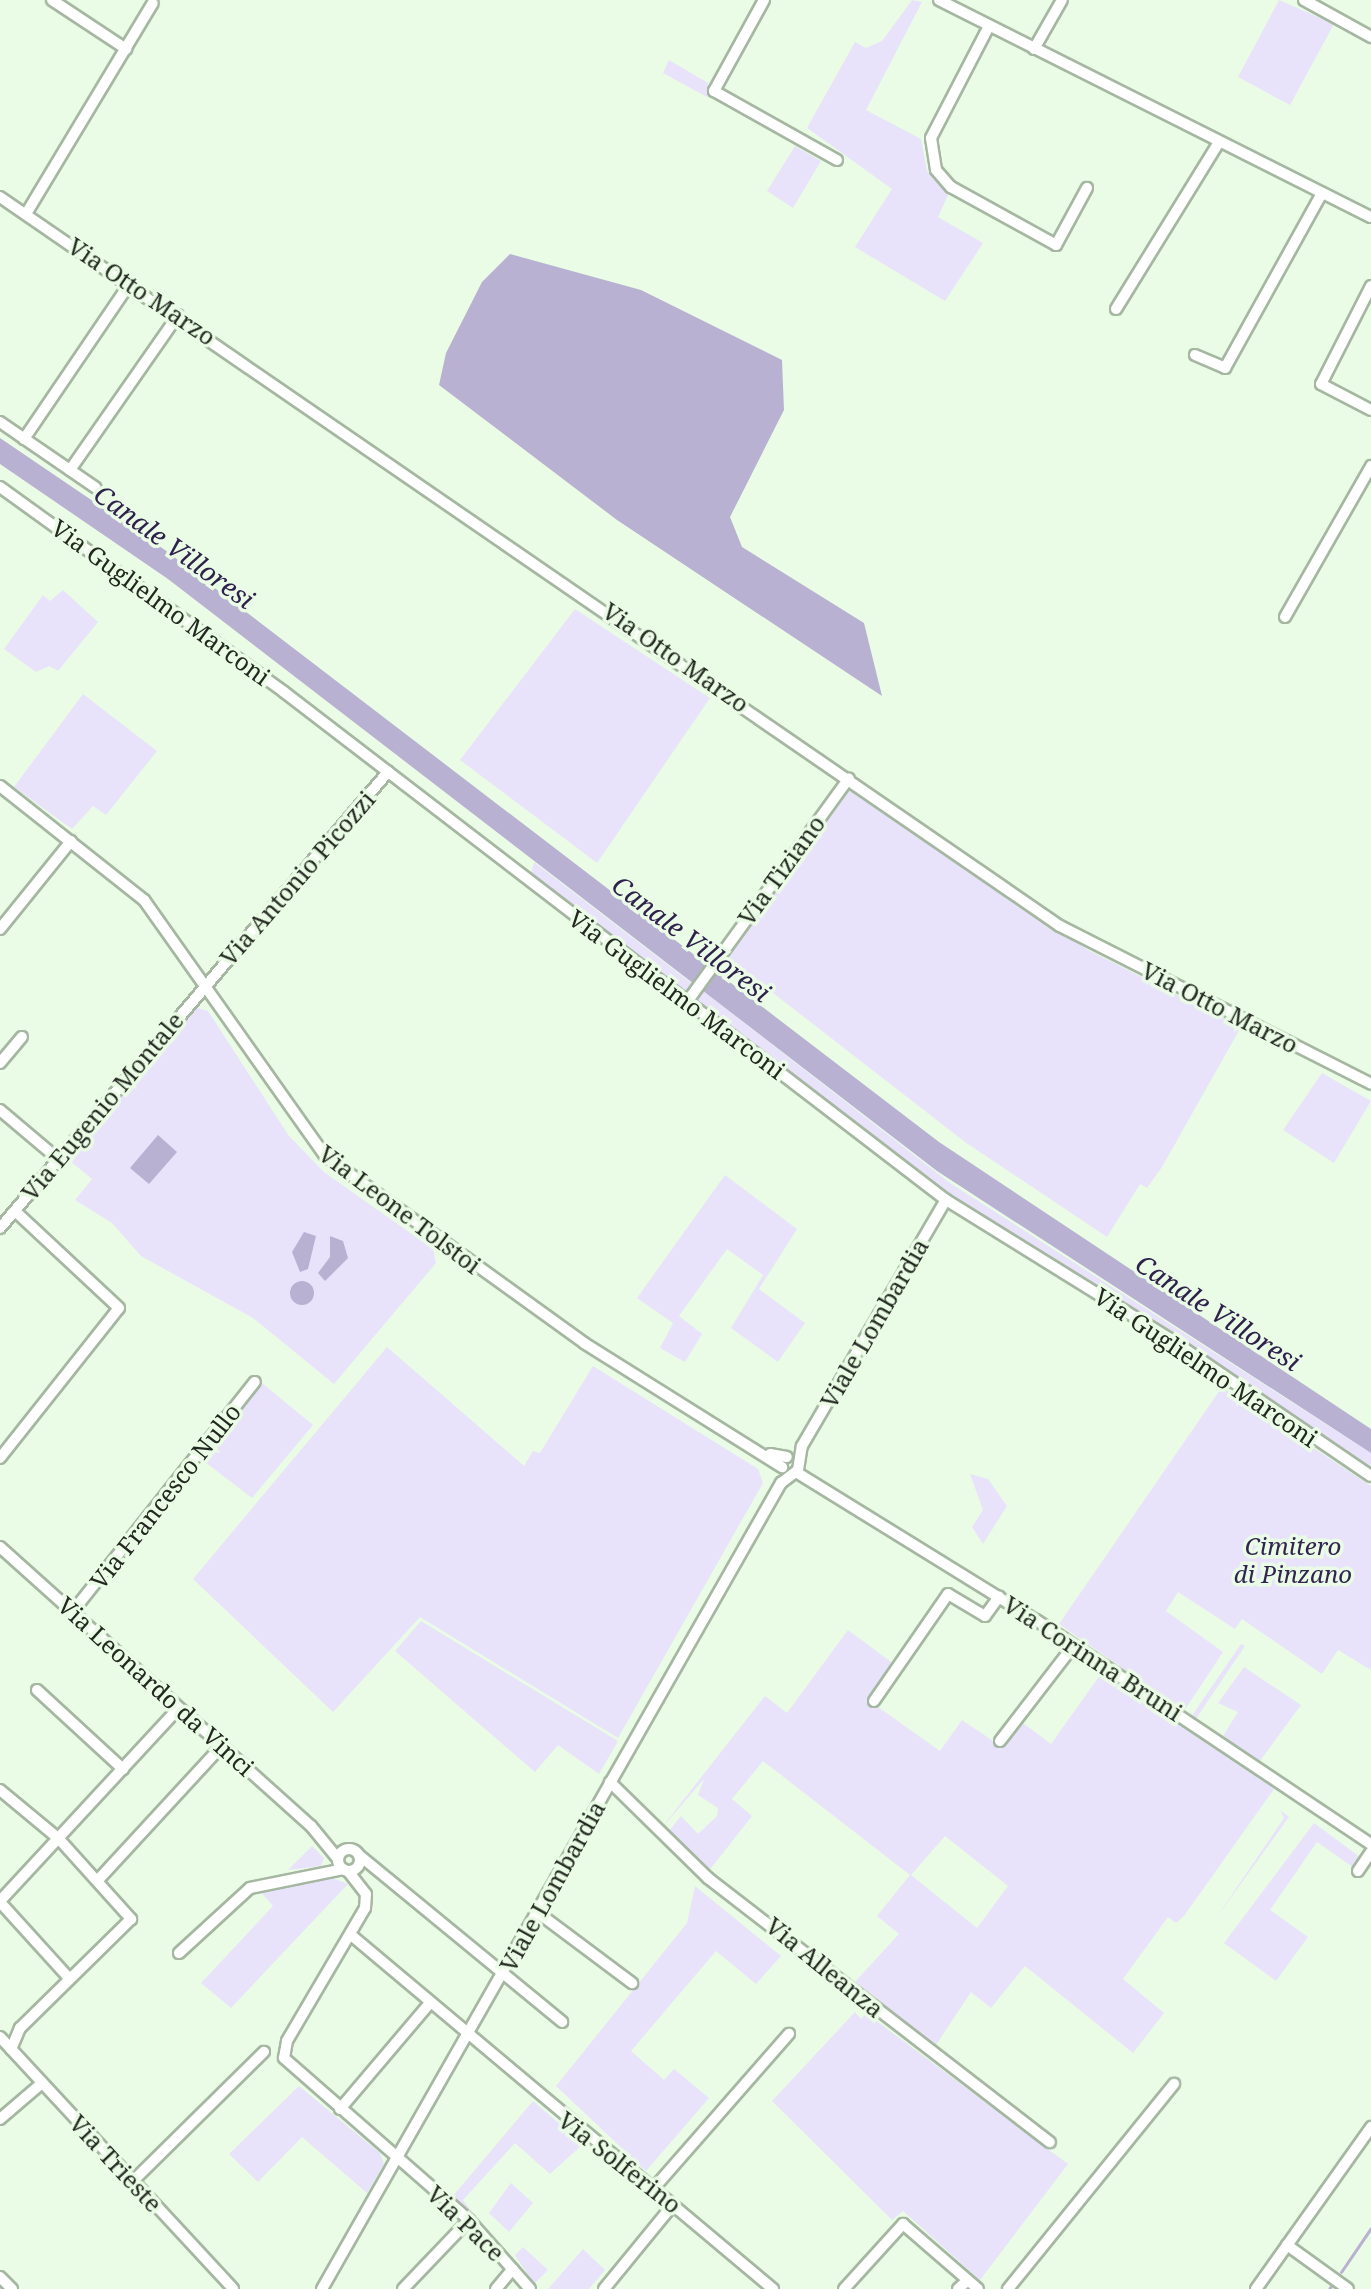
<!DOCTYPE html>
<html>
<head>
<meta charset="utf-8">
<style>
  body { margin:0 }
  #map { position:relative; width:1371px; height:2289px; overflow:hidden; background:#eafce5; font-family:"Noto Serif",serif }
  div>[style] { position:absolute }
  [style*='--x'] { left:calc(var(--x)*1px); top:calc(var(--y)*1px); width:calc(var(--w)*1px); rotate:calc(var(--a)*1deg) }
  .green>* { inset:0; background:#e8e3fb }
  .water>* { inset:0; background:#b8b1d2 }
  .round { border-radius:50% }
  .stream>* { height:3px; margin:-1.5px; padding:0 1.5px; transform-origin:1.5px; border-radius:1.5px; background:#b8b1d2 }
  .roads { filter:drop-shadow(2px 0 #a5b7a1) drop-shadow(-2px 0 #a5b7a1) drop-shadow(0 2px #a5b7a1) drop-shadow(0 -2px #a5b7a1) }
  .minor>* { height:10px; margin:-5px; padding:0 5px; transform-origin:5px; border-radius:5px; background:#fff }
  .minor>.ring { margin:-5px; padding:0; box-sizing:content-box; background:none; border:10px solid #fff; border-radius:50% }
  span { translate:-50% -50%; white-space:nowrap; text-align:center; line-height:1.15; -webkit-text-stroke:7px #eafce5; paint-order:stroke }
  .street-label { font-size:24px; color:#222820 }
  .park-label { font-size:24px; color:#322450; font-style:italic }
  .water-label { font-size:26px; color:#2e214c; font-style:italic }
</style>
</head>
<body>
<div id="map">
  <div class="green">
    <i style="clip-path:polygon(912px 0,922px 2px,866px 110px,921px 139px,927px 171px,948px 195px,938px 217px,983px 243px,945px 301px,855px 247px,892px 189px,807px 128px,855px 42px,866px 48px,882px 41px)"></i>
    <i style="clip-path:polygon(1279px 0,1334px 24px,1290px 105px,1238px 77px)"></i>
    <i style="clip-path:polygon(669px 60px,708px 83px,707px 97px,663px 73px)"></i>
    <i style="clip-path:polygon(795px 146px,821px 161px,793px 208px,767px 191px)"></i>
    <i style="clip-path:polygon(63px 590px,98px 622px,58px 671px,49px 666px,36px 672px,4px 649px,43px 595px,50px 601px)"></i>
    <i style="clip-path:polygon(575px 609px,710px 698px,597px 863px,460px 760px)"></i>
    <i style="clip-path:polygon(83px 694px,157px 751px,106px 815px,93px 806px,72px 829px,14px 787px)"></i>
    <i style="clip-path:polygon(851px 789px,1088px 950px,1241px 1027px,1162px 1167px,1147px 1188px,1140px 1184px,1107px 1237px,965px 1142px,728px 958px)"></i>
    <i style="clip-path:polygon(534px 862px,694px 985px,682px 994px,531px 874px)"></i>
    <i style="clip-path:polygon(698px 987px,950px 1183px,1371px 1453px,1371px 1472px,931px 1183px,692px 1001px)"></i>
    <i style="clip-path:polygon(194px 1007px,208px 1011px,289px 1136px,324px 1172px,433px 1249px,436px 1263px,334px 1384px,253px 1318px,141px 1256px,112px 1223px,75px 1200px,92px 1179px,69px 1160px)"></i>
    <i style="clip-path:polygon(1322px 1073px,1371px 1101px,1334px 1163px,1283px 1130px)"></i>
    <i style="clip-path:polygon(725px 1175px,797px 1229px,759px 1289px,805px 1323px,778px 1362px,731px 1328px,763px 1275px,727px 1249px,679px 1316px,702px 1334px,685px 1362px,660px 1348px,673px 1323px,637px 1298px)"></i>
    <i style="clip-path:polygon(387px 1347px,524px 1466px,533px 1451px,540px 1453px,593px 1366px,758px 1469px,763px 1483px,618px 1738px,420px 1617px,333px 1712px,193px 1579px)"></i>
    <i style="clip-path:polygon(262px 1383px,313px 1425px,252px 1498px,201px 1459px)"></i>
    <i style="clip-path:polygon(1222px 1387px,1371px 1486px,1371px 1670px,1338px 1650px,1322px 1674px,1242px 1619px,1235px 1629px,1178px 1592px,1166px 1611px,1223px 1652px,1184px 1711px,1059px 1624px)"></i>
    <i style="clip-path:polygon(970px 1474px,988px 1479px,1007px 1506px,983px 1544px,972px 1527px,983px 1510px)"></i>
    <i style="clip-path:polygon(421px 1621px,618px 1741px,599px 1774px,558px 1745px,535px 1772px,395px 1651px)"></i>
    <i style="clip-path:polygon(evenodd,848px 1630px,891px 1662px,871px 1702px,940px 1751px,962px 1720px,999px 1745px,1023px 1723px,1051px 1744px,1103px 1671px,1274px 1789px,1184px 1916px,1176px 1923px,1168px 1917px,1123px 1979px,1164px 2013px,1133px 2053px,1025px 1966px,991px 2008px,971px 1992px,934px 2048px,853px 1984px,899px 1934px,877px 1916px,910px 1875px,763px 1761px,732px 1799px,752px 1816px,708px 1872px,665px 1836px,681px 1816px,698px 1834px,717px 1816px,718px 1808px,698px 1795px,704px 1779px,659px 1831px,765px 1696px,787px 1713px,848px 1630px,945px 1836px,1008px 1886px,977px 1928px,911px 1875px,945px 1836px)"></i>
    <i style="clip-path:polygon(1241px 1644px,1245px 1646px,1195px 1720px,1191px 1717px)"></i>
    <i style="clip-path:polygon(1244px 1667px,1301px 1705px,1260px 1761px,1223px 1736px,1238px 1712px,1218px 1703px)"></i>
    <i style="clip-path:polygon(1280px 1810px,1289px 1817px,1214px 1921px,1284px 1818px)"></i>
    <i style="clip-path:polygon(1314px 1823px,1360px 1857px,1354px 1868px,1317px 1842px,1270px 1910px,1308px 1937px,1276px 1981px,1224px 1943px)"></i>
    <i style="clip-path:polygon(312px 1846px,324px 1858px,321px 1866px,288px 1870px)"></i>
    <i style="clip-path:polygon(327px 1876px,348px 1884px,231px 2008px,201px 1983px,273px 1906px,260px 1891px)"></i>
    <i style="clip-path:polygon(695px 1886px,781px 1956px,756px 1984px,716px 1951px,631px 2051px,664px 2080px,674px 2069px,709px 2098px,646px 2171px,556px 2086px,687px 1923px)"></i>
    <i style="clip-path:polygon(855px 2012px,861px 2019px,866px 2013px,1068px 2164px,980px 2280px,903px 2211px,892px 2220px,772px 2101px)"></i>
    <i style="clip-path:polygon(299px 2086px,380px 2153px,384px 2164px,367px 2193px,302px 2137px,258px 2182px,229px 2154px)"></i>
    <i style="clip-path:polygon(533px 2101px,583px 2144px,550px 2174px,515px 2143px,463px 2200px,485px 2229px,452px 2197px)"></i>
    <i style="clip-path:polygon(511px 2183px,533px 2203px,509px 2232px,489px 2213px)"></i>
    <i style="clip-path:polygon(523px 2247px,548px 2270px,534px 2284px,515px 2255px)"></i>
    <i style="clip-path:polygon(583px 2249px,605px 2270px,589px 2289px,548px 2289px)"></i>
  </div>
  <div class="water">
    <i style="clip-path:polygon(510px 254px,641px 290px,782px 360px,784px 410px,730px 517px,742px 547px,864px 623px,882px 696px,617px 520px,439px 385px,446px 353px,482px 282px)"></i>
    <i style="clip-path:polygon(0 438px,165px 550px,939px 1142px,1371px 1429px,1371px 1453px,937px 1171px,168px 579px,0 464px)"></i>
    <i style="clip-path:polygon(158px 1135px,177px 1152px,149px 1184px,130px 1168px)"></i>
    <i style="clip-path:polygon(304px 1232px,316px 1236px,308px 1269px,300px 1272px,292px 1252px)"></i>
    <i style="clip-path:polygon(330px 1236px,343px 1241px,348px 1258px,325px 1281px,318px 1273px,330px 1257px)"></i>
    <i class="round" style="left:290px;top:1281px;width:24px;height:24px"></i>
  </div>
  <div class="stream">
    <i style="--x:1341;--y:2272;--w:53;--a:-55.7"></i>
    <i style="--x:1329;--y:2289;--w:4;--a:-56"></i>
  </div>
  <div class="roads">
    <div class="minor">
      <i style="--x:52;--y:0;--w:89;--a:33.5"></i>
      <i style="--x:764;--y:0;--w:104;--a:118.8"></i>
      <i style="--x:714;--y:91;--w:141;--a:29.3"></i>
      <i style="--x:939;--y:0;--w:483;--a:26.7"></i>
      <i style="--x:1304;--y:0;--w:77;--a:28.9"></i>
      <i style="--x:989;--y:26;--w:126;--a:117.4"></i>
      <i style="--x:931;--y:138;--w:32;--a:81"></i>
      <i style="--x:936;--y:170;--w:23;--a:49"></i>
      <i style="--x:951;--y:187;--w:120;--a:28.9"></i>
      <i style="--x:1056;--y:245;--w:65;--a:-61.5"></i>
      <i style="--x:1034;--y:49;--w:56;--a:-60.3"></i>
      <i style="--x:0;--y:197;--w:1286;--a:34.52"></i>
      <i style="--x:1060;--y:926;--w:349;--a:26.9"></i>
      <i style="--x:26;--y:214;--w:246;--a:-59"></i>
      <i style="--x:1371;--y:286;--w:110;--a:117"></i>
      <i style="--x:1321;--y:384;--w:56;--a:27.5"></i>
      <i style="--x:1116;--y:309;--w:196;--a:-58.3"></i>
      <i style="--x:1195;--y:355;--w:33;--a:23"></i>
      <i style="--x:1225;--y:368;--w:200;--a:-61"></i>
      <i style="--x:0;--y:422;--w:116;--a:34.5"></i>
      <i style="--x:24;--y:439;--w:189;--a:-55.8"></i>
      <i style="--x:70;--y:470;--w:189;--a:-55.1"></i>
      <i style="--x:0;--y:487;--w:350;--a:35.8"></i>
      <i style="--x:284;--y:692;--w:834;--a:37.5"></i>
      <i style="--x:946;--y:1200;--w:264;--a:31.8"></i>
      <i style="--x:1170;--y:1339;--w:243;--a:34.3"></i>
      <i style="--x:1285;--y:617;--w:174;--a:-60.3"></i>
      <i style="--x:0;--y:786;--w:184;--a:38.4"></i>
      <i style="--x:144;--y:900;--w:314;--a:54.7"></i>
      <i style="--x:325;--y:1156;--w:319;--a:35.8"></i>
      <i style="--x:584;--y:1343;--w:234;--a:32.1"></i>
      <i style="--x:0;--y:929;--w:113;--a:-51.1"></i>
      <i style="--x:687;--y:1002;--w:276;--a:-54.1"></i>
      <i style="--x:0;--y:1063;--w:34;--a:-50"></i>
      <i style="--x:0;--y:1110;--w:76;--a:40.2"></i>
      <i style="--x:0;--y:1228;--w:599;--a:-49.61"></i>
      <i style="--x:770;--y:1454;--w:17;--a:10"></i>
      <i style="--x:0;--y:1458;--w:191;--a:-51.6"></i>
      <i style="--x:119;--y:1308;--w:142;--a:-137"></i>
      <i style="--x:796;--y:1472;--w:282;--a:31.7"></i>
      <i style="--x:1036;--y:1620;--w:403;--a:33.8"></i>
      <i style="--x:0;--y:1547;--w:418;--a:41.9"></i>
      <i style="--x:311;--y:1826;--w:43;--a:50.7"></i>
      <i style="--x:74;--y:1610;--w:291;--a:-51.6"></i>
      <i style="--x:37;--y:1690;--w:117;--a:42.6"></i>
      <i style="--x:874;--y:1701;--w:130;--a:-55.3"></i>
      <i style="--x:948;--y:1594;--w:43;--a:30.7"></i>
      <i style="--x:985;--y:1616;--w:24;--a:-54"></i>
      <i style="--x:1000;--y:1741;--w:121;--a:-52.4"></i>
      <i style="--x:610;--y:1782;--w:137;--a:44.4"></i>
      <i style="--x:708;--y:1878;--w:432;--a:37.7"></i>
      <i style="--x:0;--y:1790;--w:77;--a:39.7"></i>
      <i style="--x:59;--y:1839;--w:108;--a:48"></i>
      <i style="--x:131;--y:1919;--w:156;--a:135.5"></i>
      <i style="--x:20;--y:2028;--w:23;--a:113"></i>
      <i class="ring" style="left:338px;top:1849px;width:12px;height:12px"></i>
      <i style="--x:359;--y:1855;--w:263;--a:39.4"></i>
      <i style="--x:348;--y:1871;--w:29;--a:52"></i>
      <i style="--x:366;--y:1894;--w:14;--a:94"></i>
      <i style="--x:365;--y:1908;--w:154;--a:120.4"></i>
      <i style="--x:287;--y:2041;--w:17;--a:100"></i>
      <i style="--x:284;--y:2058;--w:246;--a:41.2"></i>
      <i style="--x:469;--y:2220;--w:92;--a:48.5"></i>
      <i style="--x:1358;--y:1871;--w:23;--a:-56"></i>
      <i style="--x:99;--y:1879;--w:180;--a:-47.3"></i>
      <i style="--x:0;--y:1901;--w:262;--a:-47.2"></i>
      <i style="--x:0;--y:1902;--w:103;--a:47.8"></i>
      <i style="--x:537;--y:1912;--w:119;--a:36.8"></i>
      <i style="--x:351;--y:1935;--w:551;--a:39.99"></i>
      <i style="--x:179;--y:1953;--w:96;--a:-42.5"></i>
      <i style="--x:250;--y:1888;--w:95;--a:-11.5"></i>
      <i style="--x:0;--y:2037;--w:343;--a:47.2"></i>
      <i style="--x:340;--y:2109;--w:138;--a:-49.7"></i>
      <i style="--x:0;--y:2119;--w:55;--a:-40.6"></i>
      <i style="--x:133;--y:2181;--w:184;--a:-44.6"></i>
      <i style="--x:654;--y:2188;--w:205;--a:-48.8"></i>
      <i style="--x:1287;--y:2245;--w:75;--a:35.8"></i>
      <i style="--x:0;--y:2277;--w:17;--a:45"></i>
      <i style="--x:322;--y:2289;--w:928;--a:-60.34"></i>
      <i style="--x:781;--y:1483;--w:21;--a:-37"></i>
      <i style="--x:798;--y:1470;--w:24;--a:-81"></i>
      <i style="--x:802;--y:1446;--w:285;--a:-59.7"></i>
      <i style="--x:403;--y:2289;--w:95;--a:-46.3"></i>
      <i style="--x:496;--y:2289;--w:26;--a:-50"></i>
      <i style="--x:604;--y:2289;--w:106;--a:-50.7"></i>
      <i style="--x:844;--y:2289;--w:88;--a:-47.8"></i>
      <i style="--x:903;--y:2224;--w:99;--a:40.9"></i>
      <i style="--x:958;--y:2289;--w:13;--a:-42"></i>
      <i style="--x:1008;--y:2289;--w:264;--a:-51"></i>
      <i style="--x:1256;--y:2289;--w:199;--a:-54.6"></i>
    </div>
  </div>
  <div class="street-label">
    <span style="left:142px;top:291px;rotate:34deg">Via Otto Marzo</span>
    <span style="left:161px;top:602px;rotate:36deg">Via Guglielmo Marconi</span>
    <span style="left:676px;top:657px;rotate:35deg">Via Otto Marzo</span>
    <span style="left:781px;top:870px;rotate:-54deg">Via Tiziano</span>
    <span style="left:297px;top:878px;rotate:-49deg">Via Antonio Picozzi</span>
    <span style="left:677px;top:994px;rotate:37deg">Via Guglielmo Marconi</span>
    <span style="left:1220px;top:1007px;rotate:27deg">Via Otto Marzo</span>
    <span style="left:102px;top:1106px;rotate:-50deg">Via Eugenio Montale</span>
    <span style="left:400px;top:1209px;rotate:37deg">Via Leone Tolstoi</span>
    <span style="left:874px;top:1323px;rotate:-60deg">Viale Lombardia</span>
    <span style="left:1206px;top:1367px;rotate:34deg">Via Guglielmo Marconi</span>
    <span style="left:165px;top:1496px;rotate:-52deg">Via Francesco Nullo</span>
    <span style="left:1093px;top:1658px;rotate:33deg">Via Corinna Bruni</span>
    <span style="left:156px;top:1686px;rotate:42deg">Via Leonardo da Vinci</span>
    <span style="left:552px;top:1886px;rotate:-61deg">Viale Lombardia</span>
    <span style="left:825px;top:1967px;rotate:39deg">Via Alleanza</span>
    <span style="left:620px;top:2162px;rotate:38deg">Via Solferino</span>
    <span style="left:116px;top:2163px;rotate:47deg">Via Trieste</span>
    <span style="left:466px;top:2223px;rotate:44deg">Via Pace</span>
  </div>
  <div class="park-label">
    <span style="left:1293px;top:1560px">Cimitero<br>di Pinzano</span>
  </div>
  <div class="water-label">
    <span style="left:174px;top:547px;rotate:36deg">Canale Villoresi</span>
    <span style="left:691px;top:939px;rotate:37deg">Canale Villoresi</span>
    <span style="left:1218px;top:1313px;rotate:33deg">Canale Villoresi</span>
  </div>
</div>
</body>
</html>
